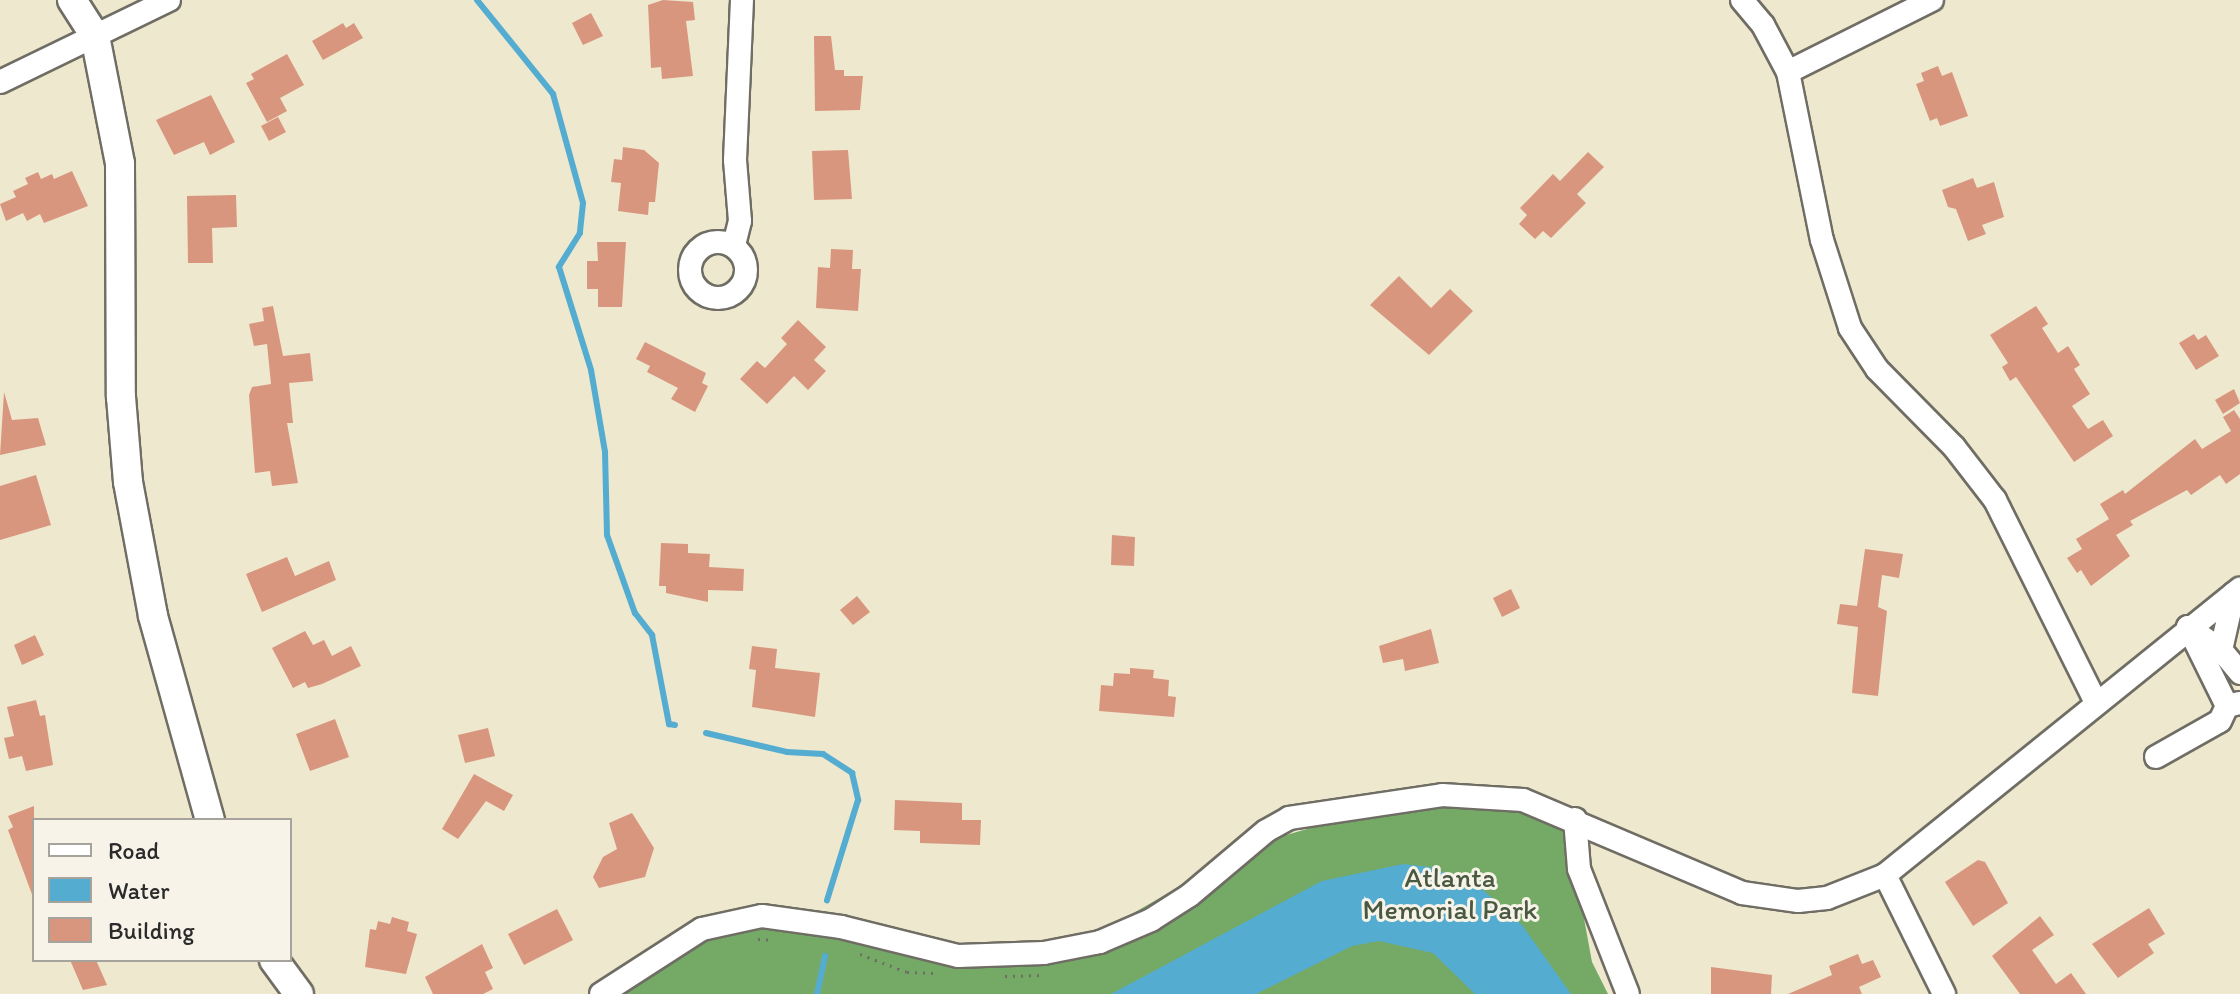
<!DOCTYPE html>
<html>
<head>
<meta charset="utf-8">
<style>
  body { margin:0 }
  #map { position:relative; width:2240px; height:994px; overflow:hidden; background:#eee8ce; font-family:Itim,sans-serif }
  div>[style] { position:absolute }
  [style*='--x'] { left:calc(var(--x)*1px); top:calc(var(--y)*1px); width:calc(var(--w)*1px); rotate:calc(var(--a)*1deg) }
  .forest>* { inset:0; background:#74aa66 }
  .water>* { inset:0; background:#54acd1 }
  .stream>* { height:6px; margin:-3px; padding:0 3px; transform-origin:3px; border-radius:3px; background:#54acd1 }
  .building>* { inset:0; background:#d9967e }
  .path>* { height:3px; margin-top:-1.5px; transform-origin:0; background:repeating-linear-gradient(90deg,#6f6d64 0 2px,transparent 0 8px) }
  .roads { filter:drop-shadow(2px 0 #6f6d64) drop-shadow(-2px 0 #6f6d64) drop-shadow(0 2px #6f6d64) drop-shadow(0 -2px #6f6d64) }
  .minor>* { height:22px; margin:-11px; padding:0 11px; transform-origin:11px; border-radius:11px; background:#fff }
  .minor>.ring { margin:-11px; padding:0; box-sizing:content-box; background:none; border:22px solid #fff; border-radius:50% }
  .major>* { height:28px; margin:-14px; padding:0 14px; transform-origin:14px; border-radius:14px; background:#fff }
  span { translate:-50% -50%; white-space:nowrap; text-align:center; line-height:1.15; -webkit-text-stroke:6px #f7f3e8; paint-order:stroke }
  .park-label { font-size:28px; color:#495941 }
  .legend { position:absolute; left:32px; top:818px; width:260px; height:144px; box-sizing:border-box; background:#f7f3e8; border:2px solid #a5a39c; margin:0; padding:10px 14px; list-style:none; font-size:24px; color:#2b2b2b }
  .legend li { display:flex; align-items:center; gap:16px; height:40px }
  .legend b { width:40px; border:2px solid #a5a39c }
</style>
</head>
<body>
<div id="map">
  <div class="forest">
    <i style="clip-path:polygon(1452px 787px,1567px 826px,1592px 962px,1608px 994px,589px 994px,735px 922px,963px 946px,1083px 942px,1252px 845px)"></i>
  </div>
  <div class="water">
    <i style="clip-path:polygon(1403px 864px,1430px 867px,1481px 888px,1522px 925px,1571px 994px,1475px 994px,1433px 953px,1379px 941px,1352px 946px,1256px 994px,1111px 994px,1322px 881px)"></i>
  </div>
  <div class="stream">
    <i style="--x:477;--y:0;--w:121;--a:51"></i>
    <i style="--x:553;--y:94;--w:113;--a:74.6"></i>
    <i style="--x:583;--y:203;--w:30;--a:96"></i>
    <i style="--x:580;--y:233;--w:40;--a:122"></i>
    <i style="--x:559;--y:267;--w:108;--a:72.7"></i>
    <i style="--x:591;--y:370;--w:83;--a:80.3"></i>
    <i style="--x:605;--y:452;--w:83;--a:88.6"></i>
    <i style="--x:607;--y:535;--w:83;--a:70.3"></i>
    <i style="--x:635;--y:613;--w:28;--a:52"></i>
    <i style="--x:652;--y:635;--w:91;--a:79.2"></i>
    <i style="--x:669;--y:724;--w:6;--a:9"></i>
    <i style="--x:706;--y:733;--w:83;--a:13.2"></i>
    <i style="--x:787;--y:752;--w:36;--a:3"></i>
    <i style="--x:823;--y:754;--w:35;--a:33"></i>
    <i style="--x:852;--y:773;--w:28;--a:77"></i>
    <i style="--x:858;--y:800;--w:105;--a:107.2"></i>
    <i style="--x:817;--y:994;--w:39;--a:-78"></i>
  </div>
  <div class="building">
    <i style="clip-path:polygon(663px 0,693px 2px,695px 20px,686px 21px,693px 76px,662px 79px,661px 67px,651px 68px,648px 5px)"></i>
    <i style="clip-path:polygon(591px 13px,603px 36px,583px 45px,572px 23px)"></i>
    <i style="clip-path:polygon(343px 23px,346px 28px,354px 23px,363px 38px,323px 60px,312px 41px)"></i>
    <i style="clip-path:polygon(814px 36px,831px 36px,835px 70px,844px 70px,844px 76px,863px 76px,860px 110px,815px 111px)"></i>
    <i style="clip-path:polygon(287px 54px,304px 85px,280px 98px,287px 111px,267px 122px,246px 83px,254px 79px,251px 74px)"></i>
    <i style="clip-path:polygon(1938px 66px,1942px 76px,1952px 72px,1968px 116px,1940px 126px,1937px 118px,1930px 121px,1916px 84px,1924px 81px,1921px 73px)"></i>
    <i style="clip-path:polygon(211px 95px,235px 142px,210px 155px,204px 142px,174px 155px,156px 120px)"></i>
    <i style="clip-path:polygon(278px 117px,286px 132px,269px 141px,261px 126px)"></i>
    <i style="clip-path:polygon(623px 147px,644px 150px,659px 163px,655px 202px,649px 202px,648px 215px,618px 211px,621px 183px,611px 182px,614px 159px,622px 160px)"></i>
    <i style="clip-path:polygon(848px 150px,852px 199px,814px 200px,812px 151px)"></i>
    <i style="clip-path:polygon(1588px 152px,1604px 167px,1577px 194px,1586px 203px,1551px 238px,1543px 231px,1535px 239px,1519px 224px,1527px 215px,1520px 208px,1553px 174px,1560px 181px)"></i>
    <i style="clip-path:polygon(72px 171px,88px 206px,44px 223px,40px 214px,27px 221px,23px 213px,6px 221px,0 204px,16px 197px,13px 191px,28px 184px,25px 178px,38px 172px,41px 179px,52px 174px,54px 179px)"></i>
    <i style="clip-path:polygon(1973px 178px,1977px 188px,1994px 182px,2004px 217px,1982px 225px,1986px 234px,1968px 241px,1956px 209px,1948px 207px,1942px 190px)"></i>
    <i style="clip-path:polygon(236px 195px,237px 227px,212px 228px,213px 263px,188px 263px,187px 196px)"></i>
    <i style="clip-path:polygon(597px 242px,626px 242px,622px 307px,598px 307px,598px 289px,587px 289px,587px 261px,598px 261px)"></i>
    <i style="clip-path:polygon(831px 249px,853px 250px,852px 269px,861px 269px,858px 311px,816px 308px,818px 267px,830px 268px)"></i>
    <i style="clip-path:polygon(1399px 276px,1431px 308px,1450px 289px,1473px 311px,1429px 355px,1370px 305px)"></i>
    <i style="clip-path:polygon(273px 306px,283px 356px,310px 353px,313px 381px,289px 383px,293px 423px,287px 423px,298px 483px,272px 486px,270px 471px,255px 473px,249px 395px,252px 387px,271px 384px,267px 344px,254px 346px,249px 324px,264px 321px,262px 308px)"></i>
    <i style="clip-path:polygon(2036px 306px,2048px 324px,2042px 328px,2058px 353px,2068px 346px,2080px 365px,2074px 369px,2090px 394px,2072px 406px,2088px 429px,2103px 420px,2113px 436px,2074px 462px,2016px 377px,2010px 381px,2002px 367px,2008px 363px,1990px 335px)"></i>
    <i style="clip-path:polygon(798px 320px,826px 347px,814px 360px,826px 371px,808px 390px,794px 376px,767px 404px,740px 379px,757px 361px,765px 368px,787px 344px,781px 338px)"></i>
    <i style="clip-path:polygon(2194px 334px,2198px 340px,2206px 335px,2219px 356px,2196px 370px,2179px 343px)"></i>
    <i style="clip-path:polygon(645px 342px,706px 373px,702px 383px,708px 386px,695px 412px,671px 399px,678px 388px,647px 372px,650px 366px,636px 359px)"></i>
    <i style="clip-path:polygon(2234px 389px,2240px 403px,2223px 414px,2215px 400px)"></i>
    <i style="clip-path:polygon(4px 392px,12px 420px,38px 418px,46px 445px,0 455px)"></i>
    <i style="clip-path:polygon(2234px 410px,2240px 419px,2240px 474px,2226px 484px,2220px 475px,2191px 495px,2187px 490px,2130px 521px,2133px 525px,2116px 535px,2130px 556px,2091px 586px,2081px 570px,2077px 573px,2067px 558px,2082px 549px,2076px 539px,2109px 519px,2100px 504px,2123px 490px,2125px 494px,2195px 439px,2202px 449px,2231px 431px,2223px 417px)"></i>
    <i style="clip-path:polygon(36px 475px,51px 525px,0 540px,0 486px)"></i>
    <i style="clip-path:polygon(1112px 535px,1135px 537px,1134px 566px,1111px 565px)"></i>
    <i style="clip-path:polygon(661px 543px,688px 544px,688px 553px,710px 554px,709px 567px,744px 569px,743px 591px,708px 590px,708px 602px,666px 593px,666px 586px,659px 586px)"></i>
    <i style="clip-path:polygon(1865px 549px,1903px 554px,1899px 578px,1882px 575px,1878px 607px,1887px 611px,1878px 696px,1852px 693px,1858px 627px,1837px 624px,1840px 604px,1857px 606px)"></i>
    <i style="clip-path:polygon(287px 557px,295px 576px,329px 561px,336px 580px,262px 612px,246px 574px)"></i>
    <i style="clip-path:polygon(1511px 589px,1520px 608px,1502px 617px,1493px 598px)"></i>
    <i style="clip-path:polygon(857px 596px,870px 612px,853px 625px,840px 610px)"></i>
    <i style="clip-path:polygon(1431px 629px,1439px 663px,1405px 671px,1403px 659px,1383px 663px,1379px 646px)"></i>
    <i style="clip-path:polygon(305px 631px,313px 645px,324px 640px,332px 656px,351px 646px,361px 666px,322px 684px,308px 688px,305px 682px,293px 688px,272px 648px)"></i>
    <i style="clip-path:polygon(35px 635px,44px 655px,22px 665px,14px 645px)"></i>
    <i style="clip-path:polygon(752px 646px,777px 649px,775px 668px,820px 673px,815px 717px,752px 707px,756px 670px,749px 669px)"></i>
    <i style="clip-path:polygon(1130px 668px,1154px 670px,1153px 678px,1169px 680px,1168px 696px,1176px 697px,1174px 717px,1099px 711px,1101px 685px,1113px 686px,1114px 673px,1130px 674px)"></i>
    <i style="clip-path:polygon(36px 700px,40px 716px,45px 715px,53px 765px,26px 771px,22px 756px,9px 759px,4px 738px,14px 736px,7px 707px)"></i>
    <i style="clip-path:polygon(335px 719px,349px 757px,310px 771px,296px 734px)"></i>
    <i style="clip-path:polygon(488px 728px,495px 756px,465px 763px,458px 735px)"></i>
    <i style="clip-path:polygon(474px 774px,513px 795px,504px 811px,486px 801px,458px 839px,442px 829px)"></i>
    <i style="clip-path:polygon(895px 800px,962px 803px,962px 820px,981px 820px,980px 845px,920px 843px,920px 831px,894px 830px)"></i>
    <i style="clip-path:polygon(34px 806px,34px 896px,33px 897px,8px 830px,13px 827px,8px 816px)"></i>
    <i style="clip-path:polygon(632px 813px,654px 848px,645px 877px,599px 888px,593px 877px,603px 857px,617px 849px,609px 823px)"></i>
    <i style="clip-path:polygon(1978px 860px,1985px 862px,2008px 903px,1973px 926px,1945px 882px)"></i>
    <i style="clip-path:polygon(2149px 908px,2165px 934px,2148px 944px,2154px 953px,2118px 978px,2092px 944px)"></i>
    <i style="clip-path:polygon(557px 909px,573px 940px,524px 965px,508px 934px)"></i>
    <i style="clip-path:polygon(2040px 916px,2054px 935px,2032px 950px,2056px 984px,2071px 973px,2086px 994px,2020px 994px,1992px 956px)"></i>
    <i style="clip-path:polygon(392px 917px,409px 922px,407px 931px,417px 934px,406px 974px,365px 967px,370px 929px,376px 930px,378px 921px,390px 924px)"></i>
    <i style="clip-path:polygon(482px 944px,493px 968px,485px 972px,493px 989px,483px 994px,433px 994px,425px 977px)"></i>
    <i style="clip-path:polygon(1858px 954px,1862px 964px,1873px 960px,1881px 977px,1859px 987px,1862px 994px,1788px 994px,1832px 975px,1829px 966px)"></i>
    <i style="clip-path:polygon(70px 960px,96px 960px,107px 985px,83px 990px)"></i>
    <i style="clip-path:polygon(1711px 967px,1772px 975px,1771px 994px,1711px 994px)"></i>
  </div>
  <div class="path">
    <i style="--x:758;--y:939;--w:16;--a:4"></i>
    <i style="--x:860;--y:954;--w:50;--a:21"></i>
    <i style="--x:907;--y:972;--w:30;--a:2"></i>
    <i style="--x:1005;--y:976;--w:40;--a:-1.4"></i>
  </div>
  <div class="roads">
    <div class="minor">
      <i style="--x:1742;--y:0;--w:33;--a:50"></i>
      <i style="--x:1763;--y:25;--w:53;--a:62"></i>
      <i style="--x:1788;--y:72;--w:171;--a:78.6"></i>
      <i style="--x:1822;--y:240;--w:92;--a:72.3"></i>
      <i style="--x:1850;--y:328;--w:49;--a:56.6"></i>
      <i style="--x:1877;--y:369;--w:110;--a:45.4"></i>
      <i style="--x:1954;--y:447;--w:67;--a:52.3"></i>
      <i style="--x:1995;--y:500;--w:225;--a:63.5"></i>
      <i style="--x:1788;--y:72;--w:161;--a:-26.6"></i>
      <i style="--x:0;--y:82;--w:188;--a:-25.9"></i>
      <i class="ring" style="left:690px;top:242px;width:34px;height:34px"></i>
      <i style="--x:734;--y:245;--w:25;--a:-76"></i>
      <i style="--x:740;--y:221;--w:61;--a:-94.7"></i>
      <i style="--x:735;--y:160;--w:160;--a:-87.5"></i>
      <i style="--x:2188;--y:627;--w:88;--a:63.7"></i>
      <i style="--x:2188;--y:627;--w:40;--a:34.9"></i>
      <i style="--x:2221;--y:650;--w:30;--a:50"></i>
      <i style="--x:2221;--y:650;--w:58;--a:-77.2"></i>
      <i style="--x:2156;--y:757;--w:73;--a:-29.4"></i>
      <i style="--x:2220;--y:721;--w:17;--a:-65"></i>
      <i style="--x:2227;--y:706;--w:13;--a:-13"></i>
      <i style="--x:1575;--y:819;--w:50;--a:85.4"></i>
      <i style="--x:1579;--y:869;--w:134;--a:68.6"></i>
      <i style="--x:1885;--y:875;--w:133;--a:63.6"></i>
      <i style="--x:601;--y:994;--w:120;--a:-32.8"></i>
      <i style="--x:702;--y:929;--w:61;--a:-12.2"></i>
      <i style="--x:762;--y:916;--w:80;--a:7.9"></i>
      <i style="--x:841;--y:927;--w:121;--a:13.9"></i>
      <i style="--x:958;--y:956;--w:86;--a:-2"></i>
      <i style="--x:1044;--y:953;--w:57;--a:-11.1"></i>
      <i style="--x:1100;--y:942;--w:56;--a:-23.3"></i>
      <i style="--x:1151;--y:920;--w:46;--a:-32.7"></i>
      <i style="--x:1190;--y:895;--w:99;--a:-40.1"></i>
      <i style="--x:1266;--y:831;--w:26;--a:-29"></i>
      <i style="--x:1289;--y:818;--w:155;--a:-8.5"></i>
      <i style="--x:1442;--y:795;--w:81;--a:3.5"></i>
      <i style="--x:1523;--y:800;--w:238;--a:23"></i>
      <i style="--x:1742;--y:893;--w:57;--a:8.1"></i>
      <i style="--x:1798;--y:901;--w:29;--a:-6"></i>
      <i style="--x:1827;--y:898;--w:62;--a:-21.6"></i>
      <i style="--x:1885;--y:875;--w:456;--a:-38.9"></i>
    </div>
    <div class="major">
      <i style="--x:72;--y:0;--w:43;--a:57.4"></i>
      <i style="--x:95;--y:36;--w:130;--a:78.9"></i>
      <i style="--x:120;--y:164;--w:233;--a:89.8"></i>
      <i style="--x:121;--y:397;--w:85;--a:85.3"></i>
      <i style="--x:128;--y:482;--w:136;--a:79.4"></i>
      <i style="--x:153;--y:616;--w:212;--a:74.4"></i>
      <i style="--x:274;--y:960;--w:42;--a:53.7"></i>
    </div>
  </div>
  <div class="park-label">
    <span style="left:1450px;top:893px">Atlanta<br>Memorial Park</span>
  </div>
  <ul class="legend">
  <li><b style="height:10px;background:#fff"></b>Road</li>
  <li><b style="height:22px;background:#54acd1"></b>Water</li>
  <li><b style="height:22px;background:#d9967e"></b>Building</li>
  </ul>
</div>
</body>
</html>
